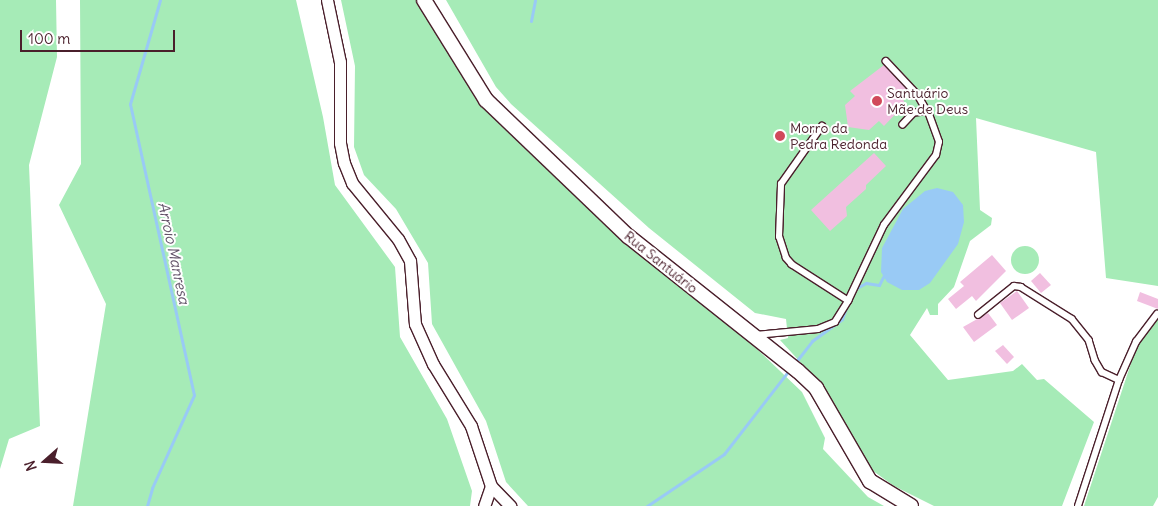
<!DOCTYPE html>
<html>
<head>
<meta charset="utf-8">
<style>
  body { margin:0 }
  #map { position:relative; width:1158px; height:506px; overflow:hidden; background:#fff; font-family:Delius,sans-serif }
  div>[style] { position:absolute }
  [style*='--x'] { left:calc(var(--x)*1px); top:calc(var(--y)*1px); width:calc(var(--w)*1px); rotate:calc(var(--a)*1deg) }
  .green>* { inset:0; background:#a6ebb7 }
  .round { border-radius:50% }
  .water>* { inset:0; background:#99caf5 }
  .stream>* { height:3px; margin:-1.5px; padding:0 1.5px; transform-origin:1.5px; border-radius:1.5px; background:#99caf5 }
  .building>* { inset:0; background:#f1bfe0 }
  .roads { filter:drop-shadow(1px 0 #4a1f2b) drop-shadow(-1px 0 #4a1f2b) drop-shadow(0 1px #4a1f2b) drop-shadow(0 -1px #4a1f2b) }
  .service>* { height:5.5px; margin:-2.75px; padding:0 2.75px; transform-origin:2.75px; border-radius:2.75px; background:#fff }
  .minor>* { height:11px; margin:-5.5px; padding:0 5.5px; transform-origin:5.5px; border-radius:5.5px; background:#fff }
  .tertiary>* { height:14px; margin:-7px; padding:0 7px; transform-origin:7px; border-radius:7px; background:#fff }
  .dots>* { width:14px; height:14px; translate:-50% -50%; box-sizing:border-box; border:2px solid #fff; border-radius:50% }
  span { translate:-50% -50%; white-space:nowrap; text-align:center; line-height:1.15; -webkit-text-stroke:4px #fff; paint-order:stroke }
  .poi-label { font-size:14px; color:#4a1f2b }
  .left { translate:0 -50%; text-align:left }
  .street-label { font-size:14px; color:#4a1f2b }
  .water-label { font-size:15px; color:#625268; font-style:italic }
  .north { position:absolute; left:20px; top:436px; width:50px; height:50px; -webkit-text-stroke:4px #fff; paint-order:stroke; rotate:251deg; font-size:14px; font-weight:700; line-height:20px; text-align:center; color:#4a1f2b }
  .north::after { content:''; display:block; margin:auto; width:18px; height:22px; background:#4a1f2b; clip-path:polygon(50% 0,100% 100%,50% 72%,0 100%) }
  .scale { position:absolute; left:20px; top:30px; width:155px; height:22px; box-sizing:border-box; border:2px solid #4a1f2b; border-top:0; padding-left:6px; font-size:15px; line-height:18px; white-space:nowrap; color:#4a1f2b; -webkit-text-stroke:4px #fff; paint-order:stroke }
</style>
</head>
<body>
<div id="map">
  <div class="green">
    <i style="clip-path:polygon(0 0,56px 0,57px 57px,29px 165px,40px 426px,9px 439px,0 469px)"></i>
    <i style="clip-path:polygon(80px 0,296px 0,323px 117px,335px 185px,395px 267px,400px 337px,447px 419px,472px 491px,470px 506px,73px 506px,106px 304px,59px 205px,81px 164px)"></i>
    <i style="clip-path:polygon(341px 0,417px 0,477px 101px,633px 249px,736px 329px,802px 392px,825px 438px,823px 449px,868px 497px,884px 506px,528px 506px,506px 482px,486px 421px,432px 324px,428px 263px,396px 209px,364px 175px,354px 147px,355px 66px)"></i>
    <i style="clip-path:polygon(446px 0,1158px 0,1158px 286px,1106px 278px,1096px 152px,976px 118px,980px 210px,992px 218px,991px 225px,970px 241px,954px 287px,938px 304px,938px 315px,930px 315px,927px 308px,910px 335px,948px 380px,1013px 371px,1022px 364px,1037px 380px,1044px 379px,1094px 422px,1062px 506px,934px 506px,894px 486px,869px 468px,825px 389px,780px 340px,788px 338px,786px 319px,755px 313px,649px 228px,511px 104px,496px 87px)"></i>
    <i class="round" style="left:1011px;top:246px;width:28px;height:28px"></i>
    <i style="clip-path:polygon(1158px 314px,1158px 497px,1153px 506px,1084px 506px,1135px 351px)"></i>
  </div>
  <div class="water">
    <i style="clip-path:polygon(937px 188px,953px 192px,963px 205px,964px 222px,958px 244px,930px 283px,919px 290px,902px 290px,887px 282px,881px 272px,882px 248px,903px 209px,925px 191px)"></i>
  </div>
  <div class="stream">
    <i style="--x:531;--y:21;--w:21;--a:-79"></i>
    <i style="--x:855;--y:289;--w:13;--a:-29"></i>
    <i style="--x:866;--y:283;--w:13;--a:9"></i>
    <i style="--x:879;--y:285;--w:13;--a:-63"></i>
    <i style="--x:795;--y:363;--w:28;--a:-52"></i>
    <i style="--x:812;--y:341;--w:37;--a:-36"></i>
    <i style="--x:842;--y:319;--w:12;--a:-70"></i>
    <i style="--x:147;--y:506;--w:19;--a:-74"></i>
    <i style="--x:152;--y:488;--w:102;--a:-65.7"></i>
    <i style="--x:194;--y:395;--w:298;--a:-102.4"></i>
    <i style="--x:130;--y:104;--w:108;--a:-73.9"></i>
    <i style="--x:647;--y:506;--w:93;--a:-34"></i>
    <i style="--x:724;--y:454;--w:108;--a:-52.2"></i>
  </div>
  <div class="building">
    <i style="clip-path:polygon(884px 65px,910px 93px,903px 99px,905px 104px,884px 126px,879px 121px,869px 130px,848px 127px,845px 105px,855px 96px,850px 91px)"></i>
    <i style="clip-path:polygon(874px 153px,886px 166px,866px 185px,866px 189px,846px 207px,847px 216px,830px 231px,811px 210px)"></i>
    <i style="clip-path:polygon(992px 255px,1006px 271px,976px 301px,972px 296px,956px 309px,948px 299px,964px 286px,960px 282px)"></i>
    <i style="clip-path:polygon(1040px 273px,1051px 285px,1041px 293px,1031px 281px)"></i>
    <i style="clip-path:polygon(1017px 291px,1029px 308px,1012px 320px,1000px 303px)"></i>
    <i style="clip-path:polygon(1140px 292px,1158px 299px,1158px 309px,1137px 301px)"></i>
    <i style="clip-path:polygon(988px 313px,997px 325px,974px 342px,963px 327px)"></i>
    <i style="clip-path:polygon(1003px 345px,1014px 357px,1007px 364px,995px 351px)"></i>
  </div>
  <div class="roads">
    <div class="service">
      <i style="--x:886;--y:61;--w:47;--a:46.7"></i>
      <i style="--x:918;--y:95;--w:20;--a:60"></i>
      <i style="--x:848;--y:301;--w:84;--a:-64.7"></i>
      <i style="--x:884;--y:225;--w:87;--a:-53.4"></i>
      <i style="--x:936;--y:155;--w:13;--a:-77"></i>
      <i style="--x:939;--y:142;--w:32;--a:-110"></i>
      <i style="--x:928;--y:112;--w:14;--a:176"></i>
      <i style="--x:914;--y:113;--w:16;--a:133"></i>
      <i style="--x:978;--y:315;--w:46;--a:-38.9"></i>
      <i style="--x:1014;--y:286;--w:7;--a:8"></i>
      <i style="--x:1021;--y:287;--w:60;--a:32.1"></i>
      <i style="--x:1072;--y:319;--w:27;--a:51"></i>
      <i style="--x:1089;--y:340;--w:21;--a:73"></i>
      <i style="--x:1095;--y:360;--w:14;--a:60"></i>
      <i style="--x:1102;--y:372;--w:19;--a:25"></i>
      <i style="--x:756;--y:335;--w:62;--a:-5.5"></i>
      <i style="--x:818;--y:329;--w:18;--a:-22"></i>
      <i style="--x:835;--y:322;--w:25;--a:-58"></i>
      <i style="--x:848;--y:301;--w:67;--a:-147.3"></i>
      <i style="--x:792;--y:265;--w:9;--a:-131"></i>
      <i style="--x:786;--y:258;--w:22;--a:-108"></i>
      <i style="--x:779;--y:237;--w:53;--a:-87.8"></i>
      <i style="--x:781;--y:184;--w:71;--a:-54.7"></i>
      <i style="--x:1078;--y:506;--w:133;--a:-72"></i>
      <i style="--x:1119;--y:380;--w:42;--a:-65.9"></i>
      <i style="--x:1136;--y:342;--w:35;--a:-53"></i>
    </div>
    <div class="minor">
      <i style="--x:327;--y:0;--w:63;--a:78.2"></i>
      <i style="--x:340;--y:62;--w:81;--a:90"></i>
      <i style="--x:340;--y:143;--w:20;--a:79"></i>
      <i style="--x:344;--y:163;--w:22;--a:68"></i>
      <i style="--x:352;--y:183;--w:72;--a:50.6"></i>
      <i style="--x:398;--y:239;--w:25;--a:61"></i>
      <i style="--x:410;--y:261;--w:63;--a:85.5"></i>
      <i style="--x:415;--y:324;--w:44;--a:65.8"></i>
      <i style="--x:433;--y:364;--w:73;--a:58.5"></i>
      <i style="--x:471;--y:426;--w:63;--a:71.6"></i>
      <i style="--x:491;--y:486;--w:21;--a:109"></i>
      <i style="--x:491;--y:486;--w:28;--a:46"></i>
    </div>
    <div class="tertiary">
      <i style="--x:424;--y:0;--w:118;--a:58.2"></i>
      <i style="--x:486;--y:100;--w:197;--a:43.8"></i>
      <i style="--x:628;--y:236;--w:217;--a:38.5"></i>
      <i style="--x:798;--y:371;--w:25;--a:43"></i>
      <i style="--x:816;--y:388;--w:108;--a:59.9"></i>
      <i style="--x:870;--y:481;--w:48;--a:31.4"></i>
    </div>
  </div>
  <div class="dots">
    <i style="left:877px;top:101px;background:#d1495b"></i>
    <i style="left:780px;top:136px;background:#d1495b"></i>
  </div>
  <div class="poi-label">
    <span class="left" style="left:887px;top:101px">Santuário<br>Mãe de Deus</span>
    <span class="left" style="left:790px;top:136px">Morro da<br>Pedra Redonda</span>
  </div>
  <div class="street-label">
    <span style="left:661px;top:262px;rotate:39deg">Rua Santuário</span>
  </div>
  <div class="water-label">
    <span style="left:174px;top:253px;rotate:78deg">Arroio Manresa</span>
  </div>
  <div class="north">N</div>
  <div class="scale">100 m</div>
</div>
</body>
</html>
